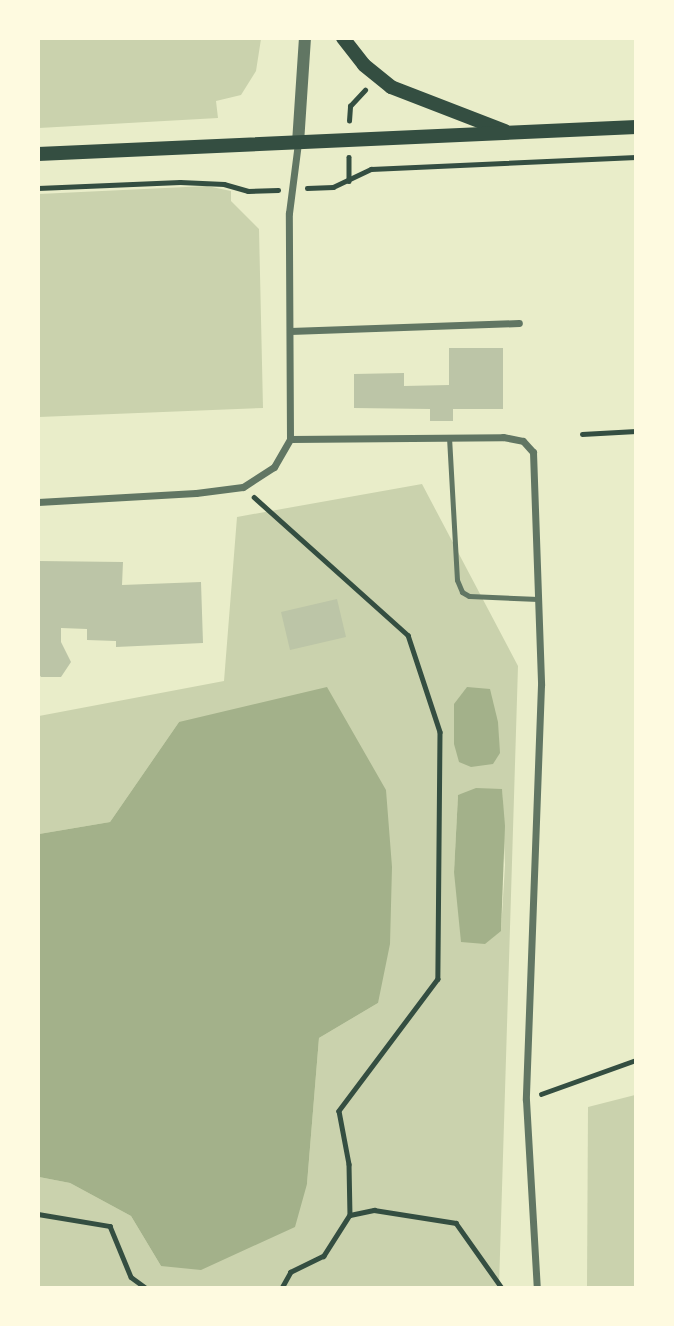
<!DOCTYPE html>
<html>
<head>
<meta charset="utf-8">
<style>
  body { margin:0 }
  #map { position:relative; width:674px; height:1326px; overflow:hidden; background:#e9edc9; font-family:Lora,serif }
  div>[style] { position:absolute }
  [style*='--x'] { left:calc(var(--x)*1px); top:calc(var(--y)*1px); width:calc(var(--w)*1px); rotate:calc(var(--a)*1deg) }
  .green>* { inset:0; background:#cad2ad }
  .water>* { inset:0; background:#a3b18a }
  .building>* { inset:0; background:#bcc5a7 }
  .path>* { height:4.5px; margin:-2.25px; padding:0 2.25px; transform-origin:2.25px; border-radius:2.25px; background:#344e41 }
  .service>* { height:5px; margin:-2.5px; padding:0 2.5px; transform-origin:2.5px; border-radius:2.5px; background:#617663 }
  .minor>* { height:7px; margin:-3.5px; padding:0 3.5px; transform-origin:3.5px; border-radius:3.5px; background:#617663 }
  .tertiary>* { height:12px; margin:-6px; padding:0 6px; transform-origin:6px; border-radius:6px; background:#617663 }
  .secondary>* { height:14px; margin:-7px; padding:0 7px; transform-origin:7px; border-radius:7px; background:#344e41 }
  span { translate:-50% -50%; white-space:nowrap; text-align:center; line-height:1.15; -webkit-text-stroke:5px #fefae0; paint-order:stroke }
  .frame { position:absolute; inset:0; border:40px solid #fefae0; pointer-events:none }
</style>
</head>
<body>
<div id="map">
  <div class="green">
    <i style="clip-path:polygon(39px 38px,261px 38px,261px 39px,256px 71px,241px 95px,216px 101px,218px 118px,39px 128px)"></i>
    <i style="clip-path:polygon(207px 186px,231px 191px,231px 201px,259px 229px,263px 408px,39px 417px,39px 194px)"></i>
    <i style="clip-path:polygon(evenodd,422px 484px,518px 666px,499px 1287px,39px 1287px,39px 1177px,70px 1183px,131px 1216px,161px 1266px,307px 1184px,319px 1038px,378px 1003px,179px 722px,110px 822px,39px 834px,39px 716px,224px 681px,237px 517px,422px 484px,502px 789px,505px 865px,501px 931px,454px 872px,458px 795px,502px 789px)"></i>
    <i style="clip-path:polygon(635px 1095px,635px 1287px,587px 1287px,588px 1107px)"></i>
  </div>
  <div class="water">
    <i style="clip-path:polygon(327px 687px,386px 790px,392px 867px,390px 944px,378px 1003px,319px 1038px,307px 1184px,295px 1227px,201px 1270px,161px 1266px,131px 1216px,70px 1183px,39px 1177px,39px 834px,110px 822px,179px 722px)"></i>
    <i style="clip-path:polygon(467px 687px,490px 689px,498px 722px,500px 753px,493px 764px,471px 767px,459px 762px,454px 744px,454px 704px)"></i>
    <i style="clip-path:polygon(476px 788px,502px 789px,505px 826px,501px 931px,485px 944px,461px 942px,454px 872px,458px 795px)"></i>
  </div>
  <div class="building">
    <i style="clip-path:polygon(449px 348px,503px 348px,503px 409px,453px 409px,453px 421px,430px 421px,430px 409px,354px 408px,354px 374px,404px 373px,404px 386px,449px 385px)"></i>
    <i style="clip-path:polygon(38px 561px,123px 562px,122px 585px,201px 582px,203px 643px,116px 647px,116px 641px,87px 640px,87px 629px,61px 628px,61px 642px,71px 662px,61px 677px,41px 677px,38px 673px)"></i>
    <i style="clip-path:polygon(337px 599px,346px 637px,290px 650px,281px 612px)"></i>
  </div>
  <div class="path">
    <i style="--x:349;--y:121;--w:15;--a:-86"></i>
    <i style="--x:350;--y:106;--w:22;--a:-47"></i>
    <i style="--x:349;--y:157;--w:24;--a:90"></i>
    <i style="--x:38;--y:188;--w:142;--a:-2.4"></i>
    <i style="--x:180;--y:182;--w:44;--a:2.6"></i>
    <i style="--x:224;--y:184;--w:25;--a:16"></i>
    <i style="--x:248;--y:191;--w:30;--a:-2"></i>
    <i style="--x:307;--y:188;--w:26;--a:-2"></i>
    <i style="--x:333;--y:187;--w:42;--a:-25.3"></i>
    <i style="--x:371;--y:169;--w:265;--a:-2.6"></i>
    <i style="--x:582;--y:434;--w:54;--a:-3.2"></i>
    <i style="--x:254;--y:497;--w:207;--a:41.9"></i>
    <i style="--x:408;--y:635;--w:102;--a:71.7"></i>
    <i style="--x:440;--y:732;--w:247;--a:90.5"></i>
    <i style="--x:438;--y:979;--w:165;--a:126.9"></i>
    <i style="--x:339;--y:1111;--w:54;--a:79.3"></i>
    <i style="--x:349;--y:1164;--w:51;--a:88.9"></i>
    <i style="--x:350;--y:1215;--w:49;--a:122.4"></i>
    <i style="--x:324;--y:1256;--w:37;--a:154"></i>
    <i style="--x:291;--y:1272;--w:18;--a:119"></i>
    <i style="--x:541;--y:1094;--w:101;--a:-19.7"></i>
    <i style="--x:38;--y:1214;--w:73;--a:9.5"></i>
    <i style="--x:110;--y:1226;--w:55;--a:67.6"></i>
    <i style="--x:131;--y:1277;--w:19;--a:36"></i>
    <i style="--x:350;--y:1215;--w:25;--a:-12"></i>
    <i style="--x:374;--y:1210;--w:83;--a:9"></i>
    <i style="--x:456;--y:1223;--w:80;--a:54.7"></i>
  </div>
  <div class="service">
    <i style="--x:449;--y:437;--w:143;--a:86.8"></i>
    <i style="--x:457;--y:580;--w:13;--a:67"></i>
    <i style="--x:462;--y:592;--w:8;--a:30"></i>
    <i style="--x:469;--y:596;--w:69;--a:2.5"></i>
  </div>
  <div class="minor">
    <i style="--x:290;--y:331;--w:229;--a:-2"></i>
    <i style="--x:290;--y:439;--w:213;--a:-0.5"></i>
    <i style="--x:503;--y:437;--w:20;--a:11"></i>
    <i style="--x:523;--y:441;--w:15;--a:48"></i>
    <i style="--x:533;--y:452;--w:233;--a:88"></i>
    <i style="--x:541;--y:685;--w:415;--a:92.1"></i>
    <i style="--x:526;--y:1100;--w:188;--a:86.7"></i>
    <i style="--x:38;--y:502;--w:158;--a:-3.3"></i>
    <i style="--x:196;--y:493;--w:47;--a:-7.3"></i>
    <i style="--x:243;--y:487;--w:37;--a:-33"></i>
    <i style="--x:274;--y:467;--w:32;--a:-60"></i>
    <i style="--x:290;--y:439;--w:226;--a:-90.3"></i>
    <i style="--x:289;--y:213;--w:71;--a:-82.7"></i>
  </div>
  <div class="tertiary">
    <i style="--x:298;--y:143;--w:105;--a:-86.2"></i>
  </div>
  <div class="secondary">
    <i style="--x:343;--y:38;--w:34;--a:52"></i>
    <i style="--x:364;--y:65;--w:35;--a:39"></i>
    <i style="--x:391;--y:87;--w:122;--a:21.1"></i>
    <i style="--x:38;--y:154;--w:599;--a:-2.59"></i>
  </div>
  <div class="frame"></div>
</div>
</body>
</html>
